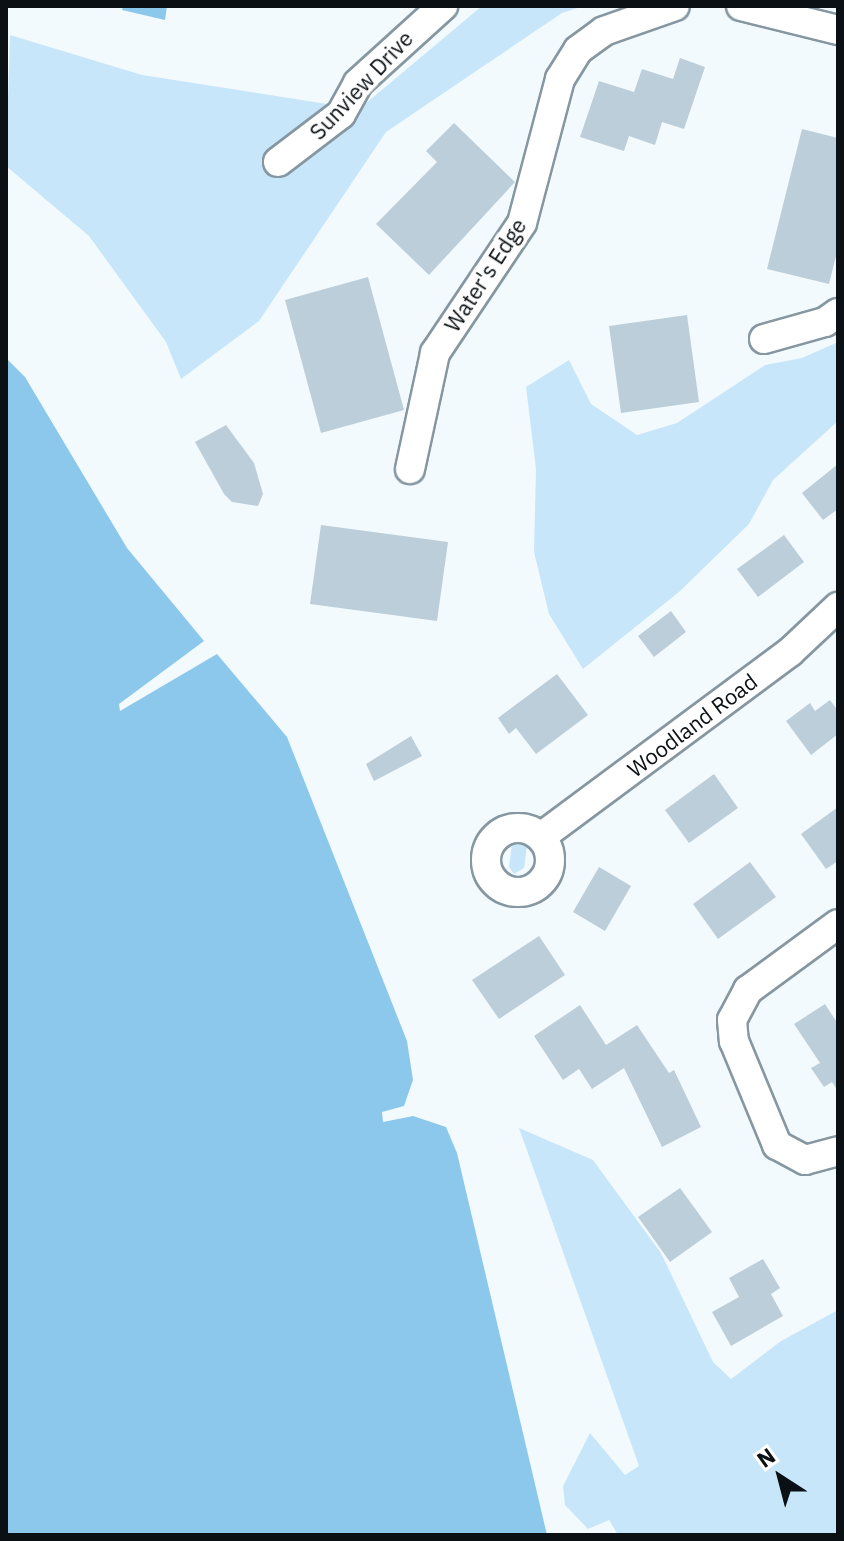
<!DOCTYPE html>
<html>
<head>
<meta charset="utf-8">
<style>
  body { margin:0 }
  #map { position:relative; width:844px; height:1541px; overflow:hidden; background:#f3fafe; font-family:"IBM Plex Sans",sans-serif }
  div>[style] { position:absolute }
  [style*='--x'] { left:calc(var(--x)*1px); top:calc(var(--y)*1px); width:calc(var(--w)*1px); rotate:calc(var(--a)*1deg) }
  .green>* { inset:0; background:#c8e6fa }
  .water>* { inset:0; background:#8cc8ec }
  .building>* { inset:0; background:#bcced9 }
  .roads { filter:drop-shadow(2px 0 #8697a1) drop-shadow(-2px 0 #8697a1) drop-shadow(0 2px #8697a1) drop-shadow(0 -2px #8697a1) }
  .minor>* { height:28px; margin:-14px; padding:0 14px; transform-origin:14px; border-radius:14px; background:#fff }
  .minor>.ring { margin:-14px; padding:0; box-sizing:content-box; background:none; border:28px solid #fff; border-radius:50% }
  span { translate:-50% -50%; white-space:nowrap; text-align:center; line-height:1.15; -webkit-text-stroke:7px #fff; paint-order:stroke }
  .street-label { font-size:22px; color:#0a1013 }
  .frame { position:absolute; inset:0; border:8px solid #0a1013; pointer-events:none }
  .north { position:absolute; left:740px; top:1437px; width:80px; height:80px; -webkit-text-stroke:6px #fff; paint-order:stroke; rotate:324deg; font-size:22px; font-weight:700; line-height:32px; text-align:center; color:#0a1013 }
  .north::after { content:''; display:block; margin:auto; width:28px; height:36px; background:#0a1013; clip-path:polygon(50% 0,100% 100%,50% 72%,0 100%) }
</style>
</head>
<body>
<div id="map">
  <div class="green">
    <i style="clip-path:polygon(482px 6px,584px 6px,562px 13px,386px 132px,259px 321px,181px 379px,166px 342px,89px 236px,6px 166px,10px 35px,142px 75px,359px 109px)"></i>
    <i style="clip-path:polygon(838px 342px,838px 421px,773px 480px,749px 524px,679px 592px,583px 669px,549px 614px,534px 552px,536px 469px,526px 387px,569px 360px,591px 404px,637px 435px,677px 423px,765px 365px,802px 358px)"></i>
    <i style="clip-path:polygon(523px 839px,527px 846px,524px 868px,514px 874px,509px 867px,512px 844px)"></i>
    <i style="clip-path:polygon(519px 1128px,593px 1160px,661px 1253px,713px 1362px,731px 1379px,781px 1341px,838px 1310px,838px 1535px,618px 1535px,609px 1520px,588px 1529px,565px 1505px,563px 1486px,590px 1433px,625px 1475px,639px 1466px)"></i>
  </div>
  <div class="water">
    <i style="clip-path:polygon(123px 6px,167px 6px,165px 20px,122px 10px)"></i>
    <i style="clip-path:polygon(6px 358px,25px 377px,127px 548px,204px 641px,119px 704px,120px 711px,217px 654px,287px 737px,407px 1041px,413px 1080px,404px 1106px,382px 1112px,383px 1122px,413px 1116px,446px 1127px,457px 1153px,547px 1535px,6px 1535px)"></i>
  </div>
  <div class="building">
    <i style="clip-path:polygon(680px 58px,705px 67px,684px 129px,662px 122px,655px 145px,629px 136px,624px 151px,580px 137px,599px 81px,634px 92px,642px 69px,673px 79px)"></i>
    <i style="clip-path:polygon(454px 123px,515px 182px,429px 275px,376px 224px,437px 162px,426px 151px)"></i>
    <i style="clip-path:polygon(802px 129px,838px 138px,838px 248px,829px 284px,767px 269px)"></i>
    <i style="clip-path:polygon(368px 277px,404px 410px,321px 433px,285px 300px)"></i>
    <i style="clip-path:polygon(687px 315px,699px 402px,621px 413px,609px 326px)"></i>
    <i style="clip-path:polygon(226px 425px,254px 463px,263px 494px,258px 506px,232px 502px,224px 494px,195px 442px)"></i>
    <i style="clip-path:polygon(838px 464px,838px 509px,823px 520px,802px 493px)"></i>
    <i style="clip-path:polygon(321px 525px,448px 542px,437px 621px,310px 604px)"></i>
    <i style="clip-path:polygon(784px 535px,804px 562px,758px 597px,737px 569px)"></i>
    <i style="clip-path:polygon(671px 611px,686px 632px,654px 657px,638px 636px)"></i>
    <i style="clip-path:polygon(557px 674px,588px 715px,536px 754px,516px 728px,509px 734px,498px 718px)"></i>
    <i style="clip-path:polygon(830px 700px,838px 711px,838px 734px,811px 755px,786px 721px,810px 703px,815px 711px)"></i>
    <i style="clip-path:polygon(411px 736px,422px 756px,374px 781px,366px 764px)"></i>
    <i style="clip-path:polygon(714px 774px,738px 808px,689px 843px,665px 810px)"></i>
    <i style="clip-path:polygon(838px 807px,838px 861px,826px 869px,801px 834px)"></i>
    <i style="clip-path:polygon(750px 862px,776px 897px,718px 939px,693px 904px)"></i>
    <i style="clip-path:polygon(599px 867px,631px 886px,605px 931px,573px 912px)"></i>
    <i style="clip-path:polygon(539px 936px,565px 975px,499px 1019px,472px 980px)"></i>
    <i style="clip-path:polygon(825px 1004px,838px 1024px,838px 1091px,832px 1082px,824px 1087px,811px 1068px,820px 1063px,794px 1024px)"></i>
    <i style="clip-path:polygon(580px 1005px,606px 1045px,637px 1025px,669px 1073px,674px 1070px,701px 1127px,662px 1147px,624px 1068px,592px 1089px,579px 1069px,563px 1080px,534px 1036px)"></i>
    <i style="clip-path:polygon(680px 1188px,712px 1232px,670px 1262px,638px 1217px)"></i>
    <i style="clip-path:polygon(763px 1259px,780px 1288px,771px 1294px,783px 1316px,731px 1346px,712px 1312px,739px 1297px,729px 1278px)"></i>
  </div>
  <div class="roads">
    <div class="minor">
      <i style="--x:741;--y:6;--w:100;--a:13.9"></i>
      <i style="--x:278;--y:162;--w:79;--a:-37.3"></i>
      <i style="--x:341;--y:114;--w:35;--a:-61"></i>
      <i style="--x:358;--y:83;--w:115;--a:-42.2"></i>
      <i style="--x:764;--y:339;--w:63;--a:-15.6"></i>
      <i style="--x:825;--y:322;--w:16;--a:-35"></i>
      <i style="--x:410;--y:469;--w:119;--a:-77.8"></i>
      <i style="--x:435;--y:353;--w:156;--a:-56.2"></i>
      <i style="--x:522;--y:223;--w:149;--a:-75.2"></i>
      <i style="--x:560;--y:79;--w:34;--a:-58"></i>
      <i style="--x:578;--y:50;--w:32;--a:-36"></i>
      <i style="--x:604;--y:31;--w:75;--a:-19.4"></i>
      <i class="ring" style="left:486px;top:828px;width:36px;height:36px"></i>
      <i style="--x:541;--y:837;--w:310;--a:-36.6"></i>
      <i style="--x:790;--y:652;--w:66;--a:-43.2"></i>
      <i style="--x:838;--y:924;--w:112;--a:143.7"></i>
      <i style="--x:748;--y:990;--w:34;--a:118"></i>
      <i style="--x:732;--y:1020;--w:21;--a:85"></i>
      <i style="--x:734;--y:1041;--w:113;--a:67.5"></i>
      <i style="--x:777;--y:1145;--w:32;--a:28"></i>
      <i style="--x:805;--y:1160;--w:34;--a:-15"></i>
    </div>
  </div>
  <div class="street-label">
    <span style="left:361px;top:85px;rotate:-47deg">Sunview Drive</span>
    <span style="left:485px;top:275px;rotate:-57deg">Water's Edge</span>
    <span style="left:692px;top:725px;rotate:-37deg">Woodland Road</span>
  </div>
  <div class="frame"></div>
  <div class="north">N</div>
</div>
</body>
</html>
